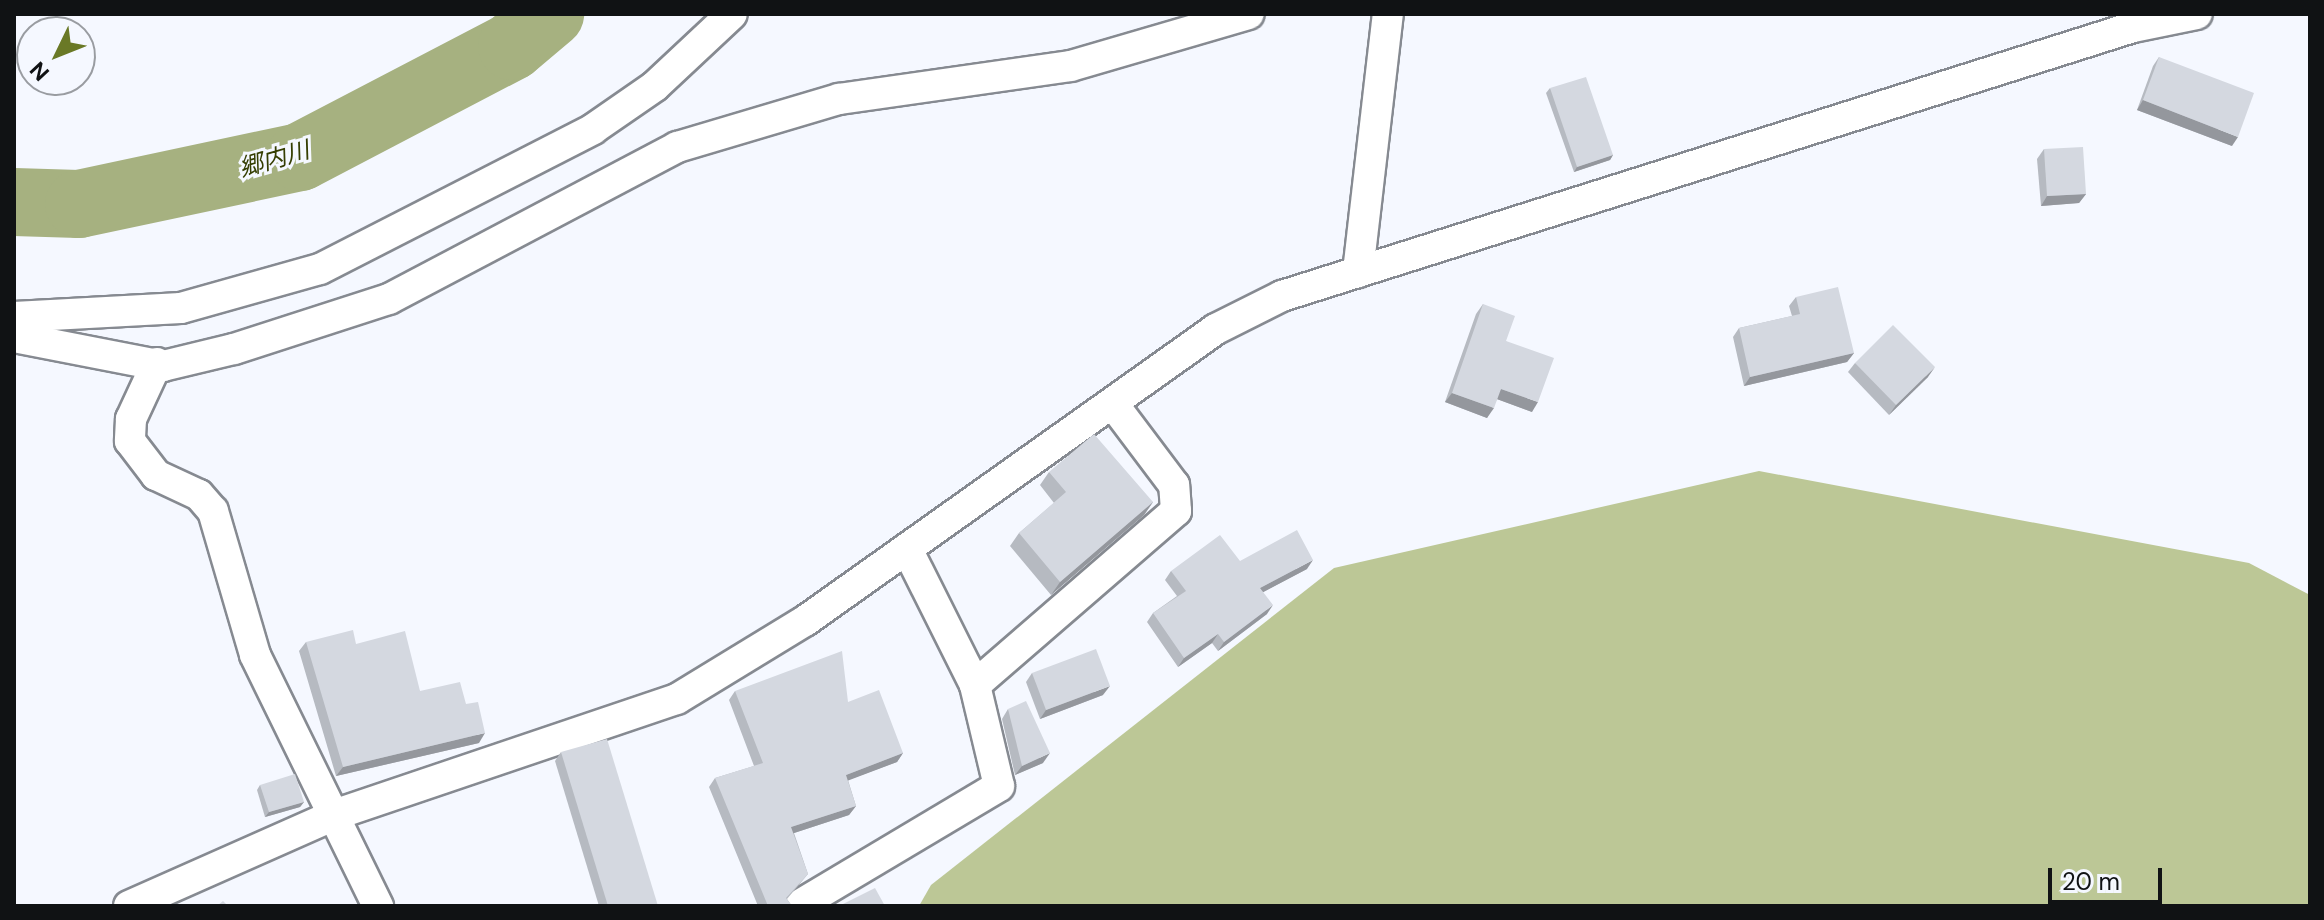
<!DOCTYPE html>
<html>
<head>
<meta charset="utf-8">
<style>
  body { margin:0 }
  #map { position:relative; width:2324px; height:920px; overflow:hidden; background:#f5f8ff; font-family:"DM Sans","Noto Sans JP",sans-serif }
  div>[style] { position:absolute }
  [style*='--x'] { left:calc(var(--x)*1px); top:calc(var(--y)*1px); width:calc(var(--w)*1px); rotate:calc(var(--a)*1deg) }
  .forest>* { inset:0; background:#bcc796 }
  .river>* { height:68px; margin:-34px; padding:0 34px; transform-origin:34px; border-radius:34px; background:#a6b180 }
  .roads { filter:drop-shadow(2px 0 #868a91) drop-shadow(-2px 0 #868a91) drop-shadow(0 2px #868a91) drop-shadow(0 -2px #868a91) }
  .street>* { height:30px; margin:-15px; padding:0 15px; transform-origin:15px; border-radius:15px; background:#fff }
  .wall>* { inset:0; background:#b6bac1 }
  .shaded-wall>* { inset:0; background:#94979d }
  .building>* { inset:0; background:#d4d8e0 }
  span { translate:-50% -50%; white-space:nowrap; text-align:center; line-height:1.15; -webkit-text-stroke:6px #f5f8ff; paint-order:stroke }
  .water-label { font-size:24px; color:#353e02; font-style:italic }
  .frame { position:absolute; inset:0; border:16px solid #101214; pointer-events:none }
  .north { position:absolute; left:16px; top:16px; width:80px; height:80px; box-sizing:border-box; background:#f5f8ff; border:2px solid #999ca1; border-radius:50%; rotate:227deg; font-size:22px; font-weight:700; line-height:32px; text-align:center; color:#101214 }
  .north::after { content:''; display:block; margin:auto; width:28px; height:36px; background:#6a7926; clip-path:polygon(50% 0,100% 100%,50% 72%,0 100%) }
  .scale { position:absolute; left:2048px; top:868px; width:114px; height:36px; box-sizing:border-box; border:4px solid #101214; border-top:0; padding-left:10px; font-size:24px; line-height:28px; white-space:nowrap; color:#101214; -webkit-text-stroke:6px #f5f8ff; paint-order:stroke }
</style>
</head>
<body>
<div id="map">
  <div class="forest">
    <i style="clip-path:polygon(1759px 471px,2249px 563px,2310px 595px,2310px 906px,919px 906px,931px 885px,1334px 568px)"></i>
  </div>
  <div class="river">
    <i style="--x:14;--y:202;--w:65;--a:1.8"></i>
    <i style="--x:79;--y:204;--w:226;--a:-12"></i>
    <i style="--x:300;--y:157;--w:239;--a:-27.6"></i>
    <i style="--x:512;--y:46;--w:50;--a:-40.1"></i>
  </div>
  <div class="roads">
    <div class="street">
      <i style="--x:1358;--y:272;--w:260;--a:-83.4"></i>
      <i style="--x:14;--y:317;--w:167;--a:-3.1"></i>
      <i style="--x:181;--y:308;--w:144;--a:-15.7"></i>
      <i style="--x:320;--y:269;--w:307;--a:-27.1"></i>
      <i style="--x:593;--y:129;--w:75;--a:-34.7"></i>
      <i style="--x:655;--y:86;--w:105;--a:-43.1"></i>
      <i style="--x:14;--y:337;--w:152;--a:11"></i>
      <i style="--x:163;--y:366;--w:73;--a:-13.5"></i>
      <i style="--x:234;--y:349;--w:163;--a:-17.9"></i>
      <i style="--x:389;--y:299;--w:326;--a:-27.8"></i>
      <i style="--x:677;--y:147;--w:169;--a:-16.5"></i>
      <i style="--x:839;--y:99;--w:234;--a:-8.1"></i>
      <i style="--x:1071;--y:66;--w:185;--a:-16.3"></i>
      <i style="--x:157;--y:363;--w:62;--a:114.9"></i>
      <i style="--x:131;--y:419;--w:22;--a:93"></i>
      <i style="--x:130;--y:441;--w:43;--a:52.6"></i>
      <i style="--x:156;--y:475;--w:47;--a:24.9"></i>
      <i style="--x:199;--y:495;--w:21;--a:49"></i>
      <i style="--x:213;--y:511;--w:150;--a:73.7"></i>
      <i style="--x:255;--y:655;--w:280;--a:63.9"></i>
      <i style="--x:907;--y:549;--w:152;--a:63.4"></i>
      <i style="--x:129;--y:906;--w:224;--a:-23.9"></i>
      <i style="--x:334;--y:815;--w:362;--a:-18.7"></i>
      <i style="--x:677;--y:699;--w:150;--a:-31.4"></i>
      <i style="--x:805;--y:621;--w:504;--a:-35.39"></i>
      <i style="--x:1216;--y:329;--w:74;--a:-26.6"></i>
      <i style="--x:1282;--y:296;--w:893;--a:-17.54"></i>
      <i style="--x:2133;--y:27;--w:65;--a:-11.5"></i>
      <i style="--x:798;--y:906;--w:234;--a:-30.8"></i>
      <i style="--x:999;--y:786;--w:104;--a:-103.4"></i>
      <i style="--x:975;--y:685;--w:266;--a:-40.9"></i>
      <i style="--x:1176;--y:511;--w:26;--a:-94"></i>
      <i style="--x:1174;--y:485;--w:101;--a:-127"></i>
    </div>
  </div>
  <div class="wall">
    <i style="clip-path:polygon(2159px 57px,2232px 146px,2137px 110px,2153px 66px)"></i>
    <i style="clip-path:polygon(1550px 88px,1613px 155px,1610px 160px,1574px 172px,1546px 93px)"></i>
    <i style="clip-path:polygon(2044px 149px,2086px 194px,2079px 203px,2041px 206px,2037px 159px)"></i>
    <i style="clip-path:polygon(1796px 297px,1854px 353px,1847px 362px,1744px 386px,1733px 337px,1739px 328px,1792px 316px,1789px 306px)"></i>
    <i style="clip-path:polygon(1483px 304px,1506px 341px,1532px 412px,1497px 399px,1487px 418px,1445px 402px,1476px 314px)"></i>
    <i style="clip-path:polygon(1855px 363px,1928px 377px,1889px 415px,1848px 372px)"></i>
    <i style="clip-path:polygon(1049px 472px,1153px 502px,1144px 515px,1051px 595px,1010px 546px,1019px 533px,1054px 503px,1040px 485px)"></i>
    <i style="clip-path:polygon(1307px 569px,1263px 592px,1267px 614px,1218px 651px,1212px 643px,1178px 667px,1147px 622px,1153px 613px,1177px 596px,1165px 580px,1171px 571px)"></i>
    <i style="clip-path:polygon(306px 642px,356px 644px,420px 691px,466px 704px,479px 743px,336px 776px,299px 651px)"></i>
    <i style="clip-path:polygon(1032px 673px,1103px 695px,1040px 719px,1026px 682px)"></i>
    <i style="clip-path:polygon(735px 691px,848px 702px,903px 753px,897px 762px,848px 780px,856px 806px,849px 815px,794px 833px,808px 874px,787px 899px,792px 906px,758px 906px,709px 787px,715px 778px,754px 766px,729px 700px)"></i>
    <i style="clip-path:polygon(1008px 709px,1043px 763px,1015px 775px,1002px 719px)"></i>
    <i style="clip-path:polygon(561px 752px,658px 906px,599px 906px,555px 761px)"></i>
    <i style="clip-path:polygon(260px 785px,304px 802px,300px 807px,265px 817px,257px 790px)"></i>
  </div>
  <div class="shaded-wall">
    <i style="clip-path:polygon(2143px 100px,2238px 137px,2232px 146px,2137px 110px)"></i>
    <i style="clip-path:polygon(1613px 155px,1610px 160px,1574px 172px,1577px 167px)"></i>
    <i style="clip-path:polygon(2086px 194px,2079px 203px,2041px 206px,2047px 196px)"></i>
    <i style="clip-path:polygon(1854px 353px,1847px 362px,1744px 386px,1750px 377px)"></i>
    <i style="clip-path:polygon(1935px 367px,1928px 377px,1889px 415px,1896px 405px)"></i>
    <i style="clip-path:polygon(1501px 389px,1538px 402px,1532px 412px,1494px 398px)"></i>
    <i style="clip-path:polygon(1452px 393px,1494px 408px,1487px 418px,1445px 402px)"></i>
    <i style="clip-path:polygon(1153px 502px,1144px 515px,1051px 595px,1060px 582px)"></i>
    <i style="clip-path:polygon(1313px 560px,1307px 569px,1254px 597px,1260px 588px)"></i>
    <i style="clip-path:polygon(1273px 605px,1267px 614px,1218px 651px,1224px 642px)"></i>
    <i style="clip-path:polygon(1218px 634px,1212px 643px,1178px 667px,1184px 658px)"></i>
    <i style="clip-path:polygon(1110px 686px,1103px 695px,1040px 719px,1046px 710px)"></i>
    <i style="clip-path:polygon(485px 733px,479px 743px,336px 776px,343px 767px)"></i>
    <i style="clip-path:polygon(903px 753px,897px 762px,839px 784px,846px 775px)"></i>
    <i style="clip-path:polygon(1050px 753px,1043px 763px,1015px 775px,1022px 766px)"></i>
    <i style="clip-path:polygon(304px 802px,300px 807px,265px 817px,269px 812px)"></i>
    <i style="clip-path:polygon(856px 806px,849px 815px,785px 836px,791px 827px)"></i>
  </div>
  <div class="building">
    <i style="clip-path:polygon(2159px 57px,2254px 93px,2238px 137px,2143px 100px)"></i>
    <i style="clip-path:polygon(1586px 77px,1613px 155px,1577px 167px,1550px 88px)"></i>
    <i style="clip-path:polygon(2083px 147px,2086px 194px,2047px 196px,2044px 149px)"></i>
    <i style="clip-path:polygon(1838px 287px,1854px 353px,1750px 377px,1739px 328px,1800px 314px,1796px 297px)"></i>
    <i style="clip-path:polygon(1483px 304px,1515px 316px,1506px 341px,1554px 358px,1538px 402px,1501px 389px,1494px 408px,1452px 393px)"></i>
    <i style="clip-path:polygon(1893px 325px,1935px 367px,1896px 405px,1855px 363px)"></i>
    <i style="clip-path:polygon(1094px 434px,1153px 502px,1060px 582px,1019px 533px,1066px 492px,1049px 472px)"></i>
    <i style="clip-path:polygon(1297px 530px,1313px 560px,1260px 588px,1273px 605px,1224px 642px,1218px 634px,1184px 658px,1153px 613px,1186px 591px,1171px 571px,1220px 535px,1240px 561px)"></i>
    <i style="clip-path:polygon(353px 630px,356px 644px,405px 631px,420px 691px,460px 682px,466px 704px,478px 702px,485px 733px,343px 767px,306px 642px)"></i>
    <i style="clip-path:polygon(1096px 649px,1110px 686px,1046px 710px,1032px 673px)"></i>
    <i style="clip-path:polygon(842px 651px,848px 702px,879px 690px,903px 753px,846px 775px,856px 806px,791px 827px,808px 874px,786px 898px,792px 906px,768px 906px,715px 778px,763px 763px,735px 691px)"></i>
    <i style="clip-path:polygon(1026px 701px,1050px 753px,1022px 766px,1008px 709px)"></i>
    <i style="clip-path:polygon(607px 739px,658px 906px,608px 906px,561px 752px)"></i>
    <i style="clip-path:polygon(295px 774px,304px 802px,269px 812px,260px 785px)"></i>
    <i style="clip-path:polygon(875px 888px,885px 906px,839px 906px)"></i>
    <i style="clip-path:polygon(223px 901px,228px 906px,217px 906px)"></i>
  </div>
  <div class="water-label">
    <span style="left:274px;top:159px;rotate:-16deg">郷内川</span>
  </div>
  <div class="frame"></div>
  <div class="north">N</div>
  <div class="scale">20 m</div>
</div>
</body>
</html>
